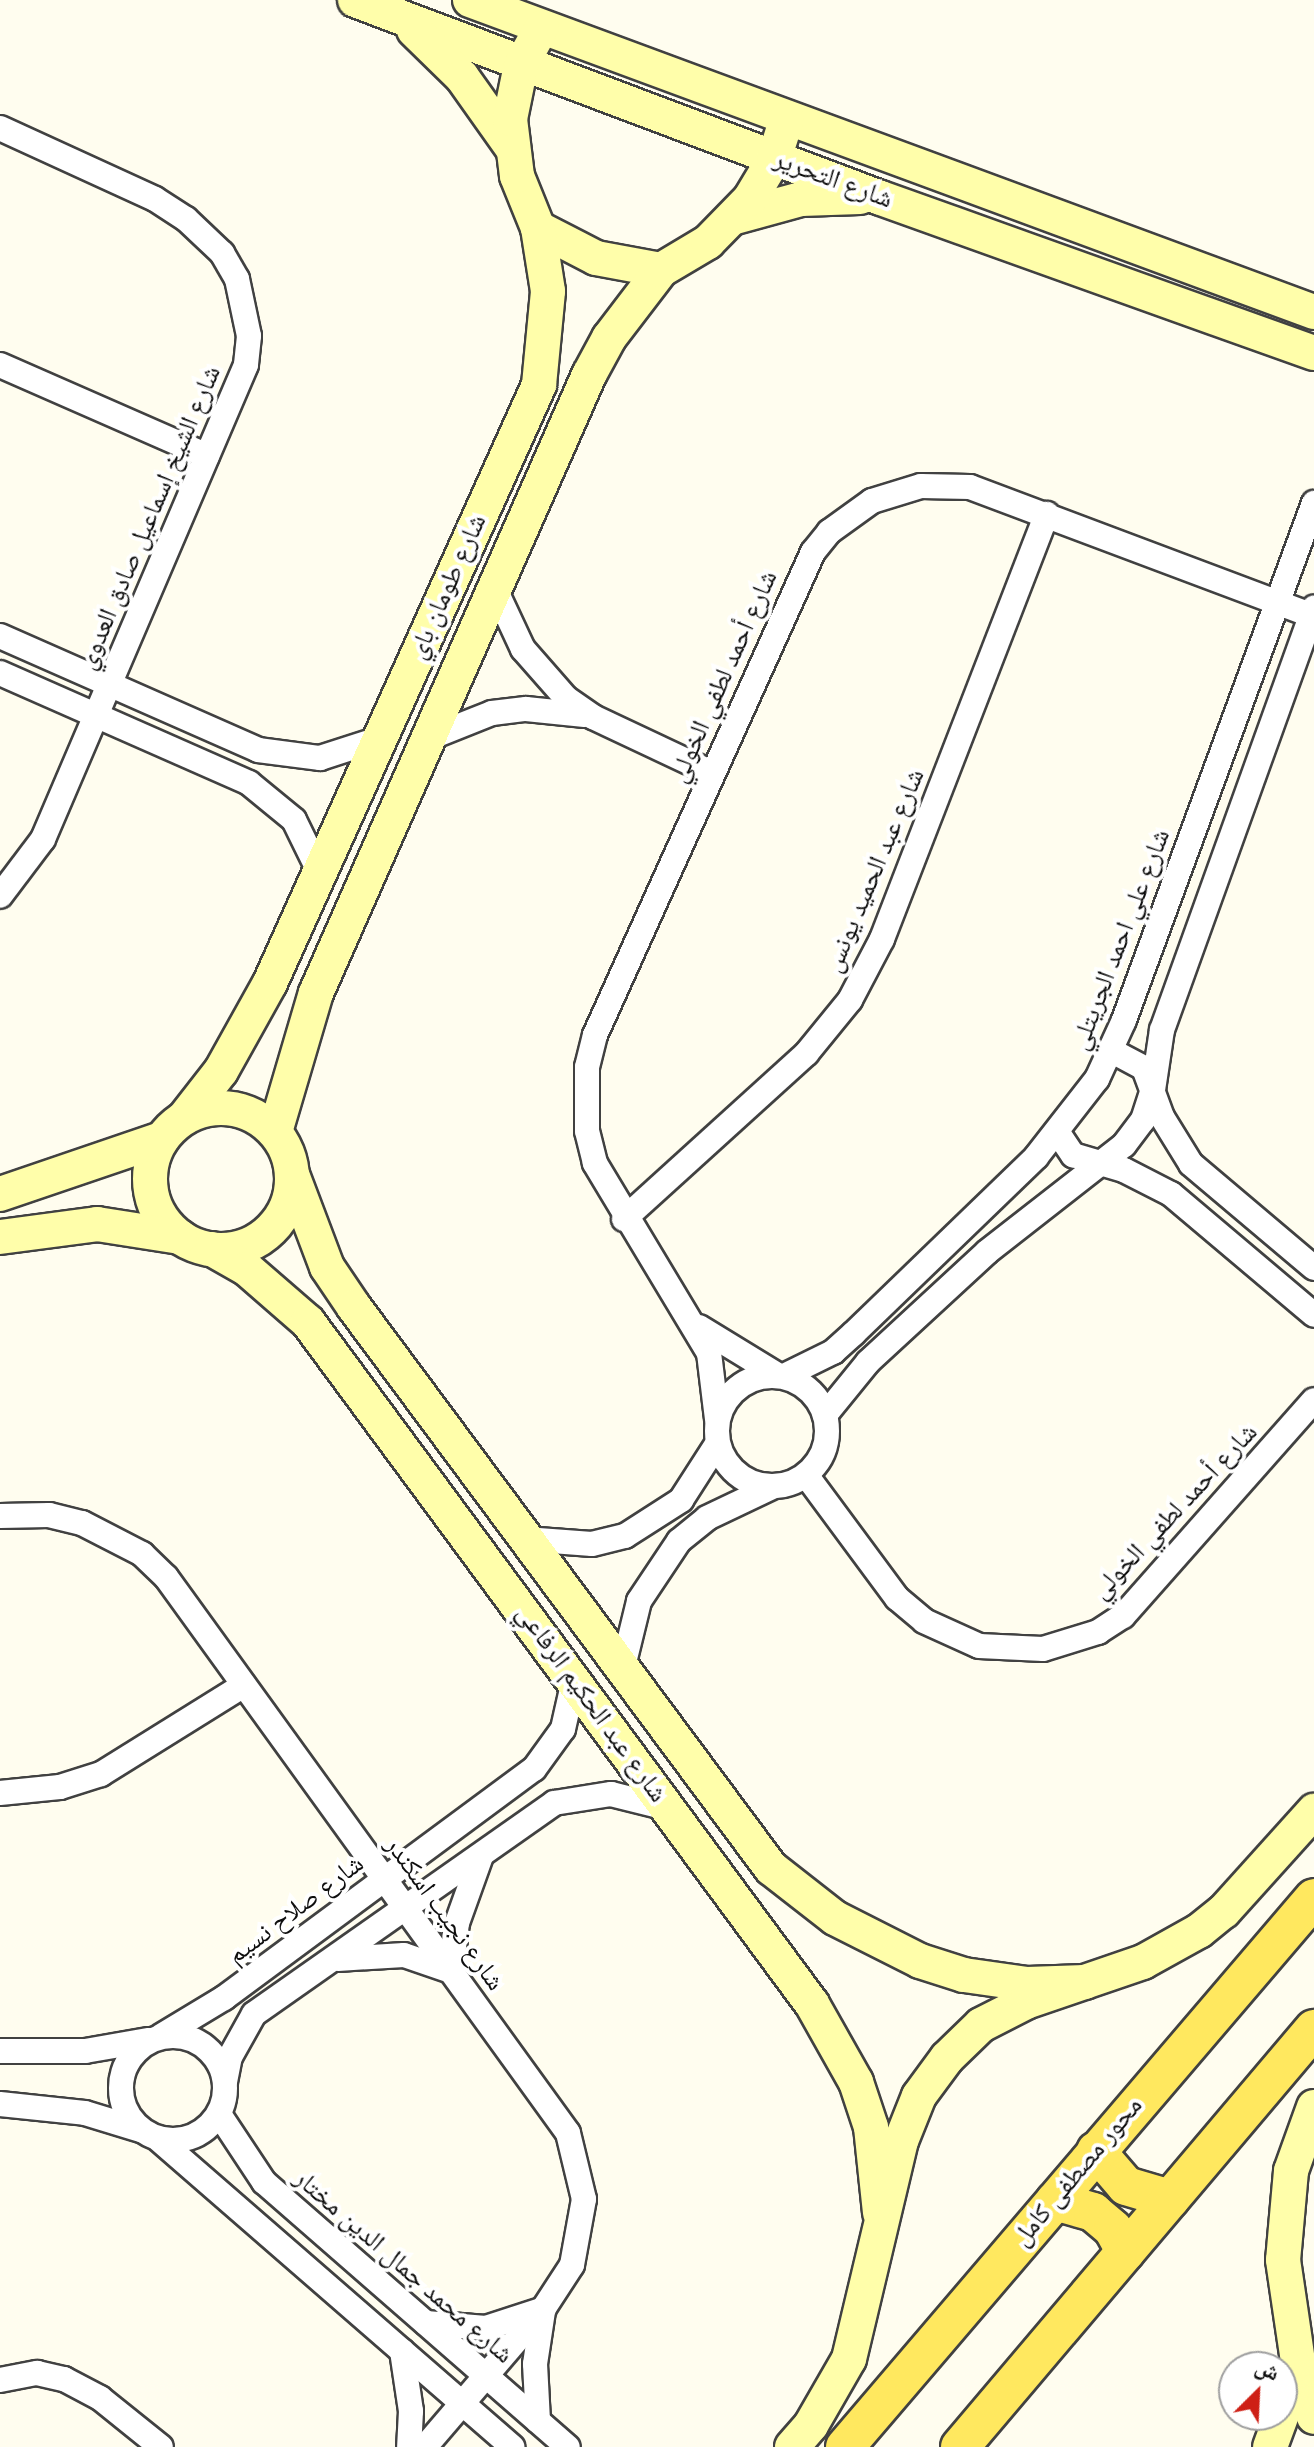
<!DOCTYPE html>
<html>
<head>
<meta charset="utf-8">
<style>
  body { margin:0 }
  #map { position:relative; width:1314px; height:2447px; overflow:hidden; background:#fffdef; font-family:Spectral,"Noto Naskh Arabic",serif }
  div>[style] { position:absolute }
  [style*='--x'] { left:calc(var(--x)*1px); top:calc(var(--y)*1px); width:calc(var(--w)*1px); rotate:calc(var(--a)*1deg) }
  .roads { filter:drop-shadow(2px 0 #414141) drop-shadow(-2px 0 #414141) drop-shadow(0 2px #414141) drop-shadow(0 -2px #414141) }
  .street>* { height:24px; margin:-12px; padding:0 12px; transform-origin:12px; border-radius:12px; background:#fff }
  .street>.ring { margin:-12px; padding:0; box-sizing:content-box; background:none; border:24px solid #fff; border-radius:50% }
  .secondary>* { height:34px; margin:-17px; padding:0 17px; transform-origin:17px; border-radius:17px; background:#fffeaa }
  .secondary>.ring { margin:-17px; padding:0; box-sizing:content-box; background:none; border:34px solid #fffeaa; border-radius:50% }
  .primary>* { height:38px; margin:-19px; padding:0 19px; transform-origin:19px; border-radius:19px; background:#ffe85f }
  span { translate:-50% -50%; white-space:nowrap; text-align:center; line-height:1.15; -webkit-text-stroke:8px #fff; paint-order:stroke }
  .street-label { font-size:26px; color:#0e0e0e }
  .north { position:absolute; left:1218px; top:2351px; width:80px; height:80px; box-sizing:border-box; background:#fff; border:2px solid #9f9f9f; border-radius:50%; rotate:24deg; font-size:22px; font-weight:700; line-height:32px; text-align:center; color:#0e0e0e }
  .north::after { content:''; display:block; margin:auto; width:28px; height:36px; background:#ce2016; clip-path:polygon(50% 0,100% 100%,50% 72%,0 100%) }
</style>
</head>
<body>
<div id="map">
  <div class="roads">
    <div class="street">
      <i style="--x:0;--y:128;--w:170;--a:24.6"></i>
      <i style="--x:155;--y:199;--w:37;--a:33"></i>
      <i style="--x:186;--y:219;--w:50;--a:43.4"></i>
      <i style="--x:222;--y:253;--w:30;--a:60"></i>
      <i style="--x:237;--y:279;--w:58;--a:78.1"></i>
      <i style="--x:249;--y:336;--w:29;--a:96"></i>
      <i style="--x:246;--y:365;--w:516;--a:113.18"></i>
      <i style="--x:43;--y:839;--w:71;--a:127"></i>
      <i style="--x:0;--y:365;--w:226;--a:23.7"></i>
      <i style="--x:495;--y:589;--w:66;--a:65"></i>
      <i style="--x:523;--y:649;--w:65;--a:48.7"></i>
      <i style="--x:566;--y:698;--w:33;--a:35"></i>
      <i style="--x:593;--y:717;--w:132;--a:25.2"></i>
      <i style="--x:0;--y:636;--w:282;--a:23.8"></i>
      <i style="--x:258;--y:750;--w:63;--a:7.4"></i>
      <i style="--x:320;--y:758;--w:62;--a:-17.9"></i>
      <i style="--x:0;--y:673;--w:272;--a:23.8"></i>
      <i style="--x:249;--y:783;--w:58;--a:39.4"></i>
      <i style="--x:294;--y:820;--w:59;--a:63.9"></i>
      <i style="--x:429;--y:738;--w:68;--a:-21.6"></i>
      <i style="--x:492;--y:713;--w:34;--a:-7"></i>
      <i style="--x:526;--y:709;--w:59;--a:5.8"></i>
      <i style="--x:1112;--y:1051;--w:36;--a:28"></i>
      <i style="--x:1144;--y:1068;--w:52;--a:69.8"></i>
      <i style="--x:1162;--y:1117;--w:55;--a:58.3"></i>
      <i style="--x:1191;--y:1164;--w:161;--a:40.2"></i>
      <i style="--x:1058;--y:1133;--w:27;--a:56"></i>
      <i style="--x:1073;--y:1155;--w:53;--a:16.4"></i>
      <i style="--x:1124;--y:1170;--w:53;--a:27.1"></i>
      <i style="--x:1171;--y:1194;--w:187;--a:40.2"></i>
      <i style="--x:624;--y:1219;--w:246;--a:-42.2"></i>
      <i style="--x:806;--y:1054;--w:70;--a:-50.8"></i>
      <i style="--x:850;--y:1000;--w:69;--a:-62.3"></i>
      <i style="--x:882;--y:939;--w:456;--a:-68.8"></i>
      <i style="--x:699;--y:1327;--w:90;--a:31.4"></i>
      <i class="ring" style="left:717px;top:1376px;width:86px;height:86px"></i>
      <i style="--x:784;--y:1376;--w:55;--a:-26.1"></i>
      <i style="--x:833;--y:1352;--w:28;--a:-42"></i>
      <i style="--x:854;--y:1333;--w:253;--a:-44"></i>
      <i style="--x:1036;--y:1157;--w:99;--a:-52"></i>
      <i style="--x:1097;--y:1079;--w:65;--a:-65.4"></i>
      <i style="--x:1124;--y:1020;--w:551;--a:-69.82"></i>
      <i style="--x:825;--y:1415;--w:68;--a:-50.9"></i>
      <i style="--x:868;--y:1362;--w:162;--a:-42.7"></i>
      <i style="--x:987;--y:1252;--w:174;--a:-38"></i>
      <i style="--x:1124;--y:1145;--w:31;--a:-53"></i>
      <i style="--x:1143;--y:1120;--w:32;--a:-72"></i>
      <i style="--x:1153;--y:1090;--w:61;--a:-81.5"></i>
      <i style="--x:1162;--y:1030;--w:449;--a:-70.2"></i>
      <i style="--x:717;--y:1419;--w:66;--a:-96.9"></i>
      <i style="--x:709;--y:1353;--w:222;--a:-121"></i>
      <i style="--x:595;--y:1163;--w:33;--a:-104"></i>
      <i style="--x:587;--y:1131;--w:64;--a:-90"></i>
      <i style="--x:587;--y:1067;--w:33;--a:-76"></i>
      <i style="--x:595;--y:1035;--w:530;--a:-65.71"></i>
      <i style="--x:813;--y:552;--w:26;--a:-51"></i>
      <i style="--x:829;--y:532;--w:53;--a:-35.8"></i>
      <i style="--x:872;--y:501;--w:51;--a:-17"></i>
      <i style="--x:921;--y:486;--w:49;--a:1.2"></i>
      <i style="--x:970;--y:487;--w:367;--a:20.6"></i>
      <i style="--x:806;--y:1475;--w:153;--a:53.5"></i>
      <i style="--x:897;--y:1598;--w:35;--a:40"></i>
      <i style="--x:924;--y:1621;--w:60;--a:24.4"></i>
      <i style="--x:979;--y:1646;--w:64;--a:2.7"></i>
      <i style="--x:1043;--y:1649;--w:58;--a:-17.2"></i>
      <i style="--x:1098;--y:1632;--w:30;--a:-33"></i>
      <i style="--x:1123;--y:1616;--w:288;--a:-48.5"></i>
      <i style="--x:0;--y:1516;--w:49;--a:-1.2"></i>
      <i style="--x:49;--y:1515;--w:34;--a:14"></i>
      <i style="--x:82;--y:1523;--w:68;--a:27.3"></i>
      <i style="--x:142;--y:1554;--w:33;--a:44"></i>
      <i style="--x:166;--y:1577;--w:686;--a:54.13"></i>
      <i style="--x:568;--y:2133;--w:68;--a:76.4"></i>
      <i style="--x:584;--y:2199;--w:67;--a:100.3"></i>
      <i style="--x:572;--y:2265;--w:51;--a:123.1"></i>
      <i style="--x:544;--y:2308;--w:183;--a:130.6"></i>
      <i style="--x:525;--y:1539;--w:67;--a:4.3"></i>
      <i style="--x:592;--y:1544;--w:34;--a:-14"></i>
      <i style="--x:625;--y:1536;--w:67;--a:-32.7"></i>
      <i style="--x:681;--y:1500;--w:67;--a:-57.3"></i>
      <i style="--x:622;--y:1671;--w:72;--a:-76.3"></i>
      <i style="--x:639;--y:1601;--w:72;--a:-56.3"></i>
      <i style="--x:679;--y:1541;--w:36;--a:-39"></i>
      <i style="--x:707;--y:1518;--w:72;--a:-25.5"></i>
      <i style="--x:0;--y:1793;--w:60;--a:-5.7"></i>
      <i style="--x:60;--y:1787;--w:43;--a:-17.6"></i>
      <i style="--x:101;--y:1774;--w:168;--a:-31.9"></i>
      <i style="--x:338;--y:1959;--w:66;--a:-3.5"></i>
      <i style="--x:404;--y:1955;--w:50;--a:18.8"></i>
      <i style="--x:451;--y:1971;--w:48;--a:-82.9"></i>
      <i style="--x:457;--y:1923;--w:71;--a:-70.3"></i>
      <i class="ring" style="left:121px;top:2036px;width:80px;height:80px"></i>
      <i style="--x:161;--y:2036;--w:74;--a:-31.1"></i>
      <i style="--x:224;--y:1998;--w:385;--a:-36.5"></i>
      <i style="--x:534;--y:1769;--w:49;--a:-54.1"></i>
      <i style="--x:563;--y:1729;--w:50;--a:-77.3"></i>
      <i style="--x:0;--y:2051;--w:85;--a:0"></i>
      <i style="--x:85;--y:2051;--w:65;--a:-9.8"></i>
      <i style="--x:225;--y:2082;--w:25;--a:-79"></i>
      <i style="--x:230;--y:2057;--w:49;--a:-60.8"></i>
      <i style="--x:254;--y:2014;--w:367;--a:-35.1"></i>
      <i style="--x:554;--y:1803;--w:58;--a:-9"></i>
      <i style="--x:611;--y:1794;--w:58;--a:14"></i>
      <i style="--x:0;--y:2104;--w:85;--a:6"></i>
      <i style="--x:85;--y:2113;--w:59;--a:16.9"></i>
      <i style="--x:219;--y:2114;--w:82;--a:56.5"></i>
      <i style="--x:264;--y:2182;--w:403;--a:41.1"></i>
      <i style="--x:157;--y:2138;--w:471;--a:41"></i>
      <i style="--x:426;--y:2323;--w:60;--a:4.8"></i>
      <i style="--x:486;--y:2328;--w:55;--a:-18.1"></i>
      <i style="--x:402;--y:2351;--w:61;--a:81.5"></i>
      <i style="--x:411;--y:2411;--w:36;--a:93"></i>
      <i style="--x:0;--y:2380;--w:38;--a:-11"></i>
      <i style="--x:37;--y:2373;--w:28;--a:13"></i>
      <i style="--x:64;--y:2379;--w:41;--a:27.8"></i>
      <i style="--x:100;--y:2398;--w:78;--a:38.8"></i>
      <i style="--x:538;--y:2421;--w:57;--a:-93"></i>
      <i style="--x:535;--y:2364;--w:54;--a:-81.4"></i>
    </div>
    <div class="secondary">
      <i style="--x:355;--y:0;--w:559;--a:20.64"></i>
      <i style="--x:878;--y:197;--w:463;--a:19.7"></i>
      <i style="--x:470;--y:0;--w:900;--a:20.29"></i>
      <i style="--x:414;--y:30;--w:67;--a:44.4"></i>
      <i style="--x:462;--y:77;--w:85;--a:54.6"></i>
      <i style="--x:735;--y:217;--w:68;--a:-15.3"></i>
      <i style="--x:801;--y:199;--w:59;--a:-1.9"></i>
      <i style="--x:538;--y:228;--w:65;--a:27.3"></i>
      <i style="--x:596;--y:258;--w:66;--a:10.5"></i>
      <i class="ring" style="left:150px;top:1108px;width:108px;height:108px"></i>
      <i style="--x:185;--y:1117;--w:58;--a:-52"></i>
      <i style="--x:221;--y:1071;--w:101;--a:-60.9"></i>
      <i style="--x:270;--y:983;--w:656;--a:-65.78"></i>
      <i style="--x:539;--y:385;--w:94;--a:-84.5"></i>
      <i style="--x:548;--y:291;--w:64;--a:-99"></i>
      <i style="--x:538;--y:228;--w:56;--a:-112"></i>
      <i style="--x:517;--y:176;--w:57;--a:-97"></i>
      <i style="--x:510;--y:119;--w:55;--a:-78.5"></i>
      <i style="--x:521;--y:65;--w:43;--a:-61.1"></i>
      <i style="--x:275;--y:1132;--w:145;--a:-73.6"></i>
      <i style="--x:316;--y:993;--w:676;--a:-66.17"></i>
      <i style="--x:589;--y:375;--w:42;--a:-61.6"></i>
      <i style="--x:609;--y:338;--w:86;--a:-52.6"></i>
      <i style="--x:661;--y:270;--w:55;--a:-30.8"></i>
      <i style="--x:708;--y:242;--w:60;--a:-45.7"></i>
      <i style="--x:750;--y:199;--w:47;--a:-59"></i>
      <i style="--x:774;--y:159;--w:43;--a:-72.4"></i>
      <i style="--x:293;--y:1177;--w:96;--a:69.3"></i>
      <i style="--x:327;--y:1267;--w:48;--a:56"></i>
      <i style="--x:354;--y:1307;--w:699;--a:53.38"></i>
      <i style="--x:771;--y:1868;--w:81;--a:38"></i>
      <i style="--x:835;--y:1918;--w:95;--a:26.8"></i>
      <i style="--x:920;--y:1961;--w:46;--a:17.7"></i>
      <i style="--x:964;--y:1975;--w:64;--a:8.1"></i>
      <i style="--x:1027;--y:1984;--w:58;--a:-2"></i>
      <i style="--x:0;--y:1194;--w:171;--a:-18.8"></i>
      <i style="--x:0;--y:1237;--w:98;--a:-7.6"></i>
      <i style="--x:97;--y:1224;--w:84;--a:8.9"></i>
      <i style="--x:212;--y:1249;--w:40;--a:29.7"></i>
      <i style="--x:247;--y:1269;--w:81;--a:41"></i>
      <i style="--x:308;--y:1322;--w:848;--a:53.54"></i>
      <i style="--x:812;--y:2004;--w:90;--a:60.6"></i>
      <i style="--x:856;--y:2082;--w:47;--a:71.6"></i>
      <i style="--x:871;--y:2127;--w:86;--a:84"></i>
      <i style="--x:1314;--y:2107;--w:68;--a:109.8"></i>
      <i style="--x:1291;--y:2171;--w:89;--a:95.1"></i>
      <i style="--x:1283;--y:2260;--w:109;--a:81.6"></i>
      <i style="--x:1299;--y:2368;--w:51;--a:73"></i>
      <i style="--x:792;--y:2447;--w:29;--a:-49"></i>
      <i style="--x:811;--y:2425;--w:76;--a:-60.1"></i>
      <i style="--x:849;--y:2359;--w:224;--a:-76.6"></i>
      <i style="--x:901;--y:2141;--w:48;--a:-68.2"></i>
      <i style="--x:919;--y:2096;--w:47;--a:-53.6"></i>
      <i style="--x:947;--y:2058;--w:47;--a:-44.1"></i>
      <i style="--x:981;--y:2025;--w:51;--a:-27.1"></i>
      <i style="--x:1026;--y:2002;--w:124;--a:-18.9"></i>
      <i style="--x:1143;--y:1962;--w:64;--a:-29"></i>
      <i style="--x:1199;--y:1931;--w:32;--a:-39"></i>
      <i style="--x:1224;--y:1911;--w:135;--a:-48"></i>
      <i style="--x:1270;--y:2447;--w:84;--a:-69.8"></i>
    </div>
    <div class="primary">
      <i style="--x:1096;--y:2151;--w:46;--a:49.4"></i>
      <i style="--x:1126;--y:2186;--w:46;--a:16.5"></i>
      <i style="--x:1055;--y:2201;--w:40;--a:16"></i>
      <i style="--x:1093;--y:2212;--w:26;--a:40"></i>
      <i style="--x:1113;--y:2229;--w:26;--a:61"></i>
      <i style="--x:845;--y:2447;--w:722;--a:-49.49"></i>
      <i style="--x:960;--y:2447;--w:548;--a:-49.74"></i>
    </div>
  </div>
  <div class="street-label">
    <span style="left:833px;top:180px;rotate:20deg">شارع التحرير</span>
    <span style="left:150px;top:518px;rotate:-67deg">شارع الشيخ إسماعيل صادق العدوي</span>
    <span style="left:448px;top:587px;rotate:-66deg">شارع طومان باي</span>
    <span style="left:724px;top:677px;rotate:-66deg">شارع أحمد لطفي الخولي</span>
    <span style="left:875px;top:871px;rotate:-67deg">شارع عبد الحميد يونس</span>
    <span style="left:1121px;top:940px;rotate:-69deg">شارع علي احمد الجريتلي</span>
    <span style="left:1175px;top:1512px;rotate:-47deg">شارع أحمد لطفي الخولي</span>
    <span style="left:591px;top:1704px;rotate:54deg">شارع عبد الحكيم الرفاعي</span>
    <span style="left:296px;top:1910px;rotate:-37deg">شارع صلاح نسيم</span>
    <span style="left:444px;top:1914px;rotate:54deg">شارع نجيب اسكندر</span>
    <span style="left:1078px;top:2172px;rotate:-50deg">محور مصطفى كامل</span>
    <span style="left:403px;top:2267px;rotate:41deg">شارع محمد جمال الدين مختار</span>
  </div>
  <div class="north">ش</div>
</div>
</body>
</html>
